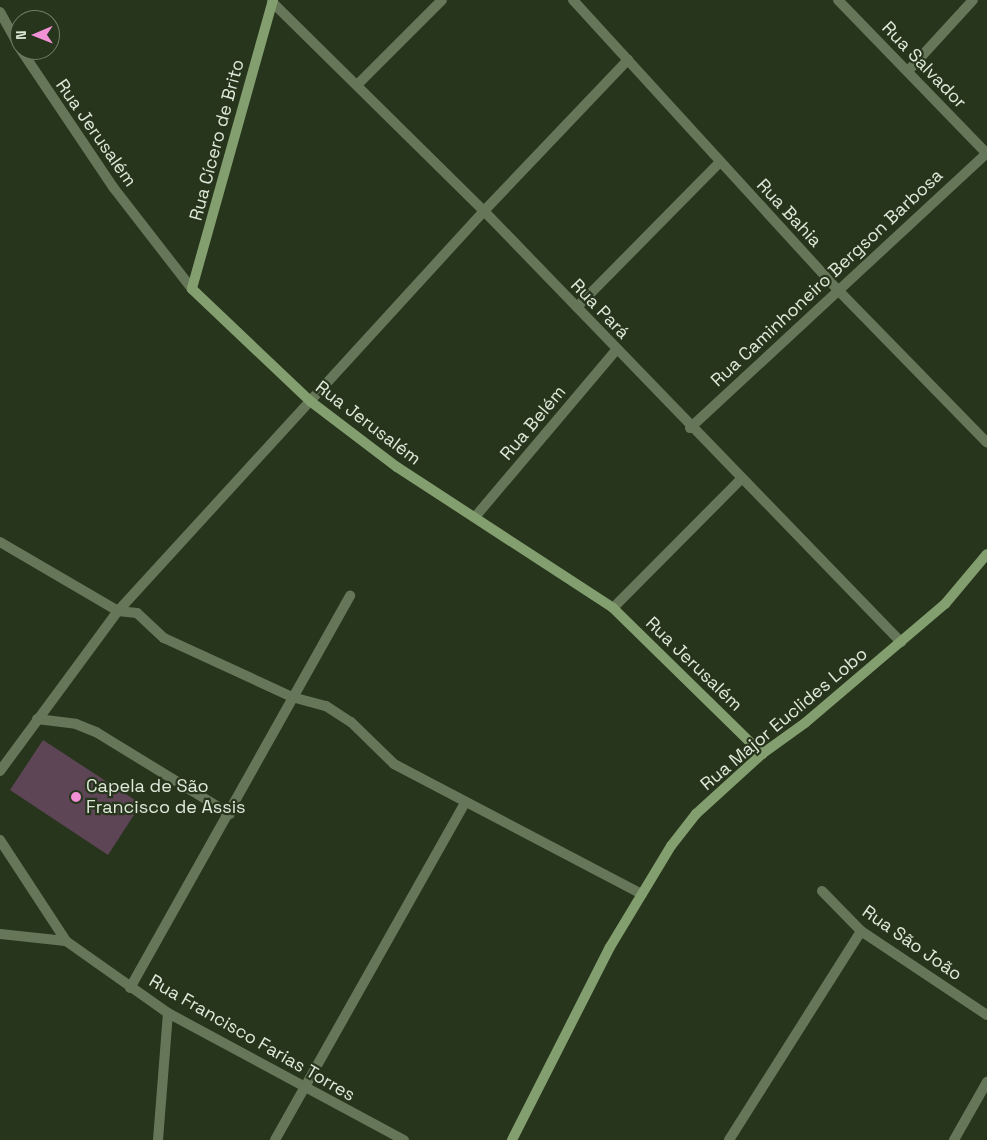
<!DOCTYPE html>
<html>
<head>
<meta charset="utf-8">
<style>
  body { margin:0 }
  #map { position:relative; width:987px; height:1140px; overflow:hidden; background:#27351d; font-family:"Space Grotesk",sans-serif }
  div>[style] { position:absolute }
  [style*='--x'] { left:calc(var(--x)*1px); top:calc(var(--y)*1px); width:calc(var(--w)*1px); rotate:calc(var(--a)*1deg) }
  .building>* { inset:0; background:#5e4556 }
  .street>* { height:10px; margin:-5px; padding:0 5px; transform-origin:5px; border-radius:5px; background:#667759 }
  .secondary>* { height:10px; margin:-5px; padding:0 5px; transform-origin:5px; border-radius:5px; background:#849f6f }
  .dots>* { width:14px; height:14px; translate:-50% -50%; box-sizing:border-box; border:2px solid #27351d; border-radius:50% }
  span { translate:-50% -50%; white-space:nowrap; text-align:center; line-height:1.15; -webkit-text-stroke:4.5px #27351d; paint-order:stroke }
  .street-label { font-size:18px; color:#dfe8d9 }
  .poi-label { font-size:18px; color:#dfe8d9 }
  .left { translate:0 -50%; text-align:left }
  .north { position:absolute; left:10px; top:10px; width:50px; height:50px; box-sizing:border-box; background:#27351d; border:1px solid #717d68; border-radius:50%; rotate:269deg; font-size:14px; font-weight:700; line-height:20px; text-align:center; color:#dfe8d9 }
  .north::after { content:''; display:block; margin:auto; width:18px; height:22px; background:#f391d6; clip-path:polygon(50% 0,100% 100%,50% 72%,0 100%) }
</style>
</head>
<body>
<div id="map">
  <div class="building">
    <i style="clip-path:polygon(43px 740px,141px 804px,108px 855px,10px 790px)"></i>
  </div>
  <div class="street">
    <i style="--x:573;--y:0;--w:390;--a:47.6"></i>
    <i style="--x:836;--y:288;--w:216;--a:45.7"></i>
    <i style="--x:838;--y:0;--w:214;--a:45.9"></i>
    <i style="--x:272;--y:2;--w:298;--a:44.6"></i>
    <i style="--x:484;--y:211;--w:600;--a:45.95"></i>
    <i style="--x:0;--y:12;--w:41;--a:60.9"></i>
    <i style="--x:21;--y:50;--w:165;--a:56.1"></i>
    <i style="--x:113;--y:187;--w:129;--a:52.2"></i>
    <i style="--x:908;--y:71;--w:96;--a:-47.5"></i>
    <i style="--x:357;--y:85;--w:120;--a:-45"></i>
    <i style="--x:577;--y:307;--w:204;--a:-45.4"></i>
    <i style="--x:690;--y:428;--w:405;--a:-42.8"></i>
    <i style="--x:475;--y:517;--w:220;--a:-49.8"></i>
    <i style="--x:0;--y:542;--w:137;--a:30.3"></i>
    <i style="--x:118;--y:611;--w:19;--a:6"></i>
    <i style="--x:137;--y:613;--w:37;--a:43"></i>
    <i style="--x:164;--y:638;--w:141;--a:24.7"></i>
    <i style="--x:292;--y:697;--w:35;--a:15"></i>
    <i style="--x:326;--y:706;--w:30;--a:33"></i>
    <i style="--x:351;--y:722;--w:60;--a:44.3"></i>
    <i style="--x:394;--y:764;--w:280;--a:27.7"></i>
    <i style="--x:613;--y:608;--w:180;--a:-45.2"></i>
    <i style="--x:37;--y:719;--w:39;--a:7"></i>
    <i style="--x:76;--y:724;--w:22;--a:22"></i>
    <i style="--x:96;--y:732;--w:157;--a:31.5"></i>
    <i style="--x:0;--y:771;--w:199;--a:-53.6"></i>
    <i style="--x:118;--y:611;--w:542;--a:-47.54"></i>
    <i style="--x:484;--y:211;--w:209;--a:-46.4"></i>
    <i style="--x:0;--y:840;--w:121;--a:56.8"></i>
    <i style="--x:66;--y:941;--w:125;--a:35.2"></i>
    <i style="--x:168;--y:1013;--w:268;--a:28.3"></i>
    <i style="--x:822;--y:891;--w:56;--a:45.7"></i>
    <i style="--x:861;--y:931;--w:151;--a:33.7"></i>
    <i style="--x:0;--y:934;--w:66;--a:6.1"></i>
    <i style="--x:130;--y:988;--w:450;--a:-60.7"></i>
    <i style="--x:158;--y:1140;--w:127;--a:-85.5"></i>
    <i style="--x:275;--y:1140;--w:387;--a:-60.6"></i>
    <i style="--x:729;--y:1140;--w:247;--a:-57.7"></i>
    <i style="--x:954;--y:1140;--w:67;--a:-60.4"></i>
  </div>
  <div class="secondary">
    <i style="--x:273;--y:0;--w:300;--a:105.7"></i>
    <i style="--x:192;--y:289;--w:163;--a:43.5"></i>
    <i style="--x:310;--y:401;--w:109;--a:37.2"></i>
    <i style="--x:397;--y:467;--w:258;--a:33.1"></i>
    <i style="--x:613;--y:608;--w:209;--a:44.4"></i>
    <i style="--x:512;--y:1140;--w:216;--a:-63.1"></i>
    <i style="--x:610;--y:947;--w:118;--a:-58.9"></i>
    <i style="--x:671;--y:846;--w:41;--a:-52"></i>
    <i style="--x:696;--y:814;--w:89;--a:-42.3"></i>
    <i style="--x:762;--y:754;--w:53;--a:-35.8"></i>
    <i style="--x:805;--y:723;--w:184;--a:-40.4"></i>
    <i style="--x:945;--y:604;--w:65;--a:-50"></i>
  </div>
  <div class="dots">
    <i style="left:76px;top:797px;background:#f391d6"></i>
  </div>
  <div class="street-label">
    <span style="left:924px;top:65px;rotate:46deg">Rua Salvador</span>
    <span style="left:96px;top:133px;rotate:55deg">Rua Jerusalém</span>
    <span style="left:217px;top:140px;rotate:-75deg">Rua Cícero de Brito</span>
    <span style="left:789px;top:213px;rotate:47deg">Rua Bahia</span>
    <span style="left:827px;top:278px;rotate:-43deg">Rua Caminhoneiro Bergson Barbosa</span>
    <span style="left:600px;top:309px;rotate:46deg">Rua Pará</span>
    <span style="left:368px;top:423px;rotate:37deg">Rua Jerusalém</span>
    <span style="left:533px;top:423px;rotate:-50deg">Rua Belém</span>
    <span style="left:694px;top:664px;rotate:44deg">Rua Jerusalém</span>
    <span style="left:784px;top:719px;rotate:-40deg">Rua Major Euclides Lobo</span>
    <span style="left:912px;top:943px;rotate:35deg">Rua São João</span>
    <span style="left:252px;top:1038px;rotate:30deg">Rua Francisco Farias Torres</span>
  </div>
  <div class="poi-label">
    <span class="left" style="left:86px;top:797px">Capela de São<br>Francisco de Assis</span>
  </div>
  <div class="north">N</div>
</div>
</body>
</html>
